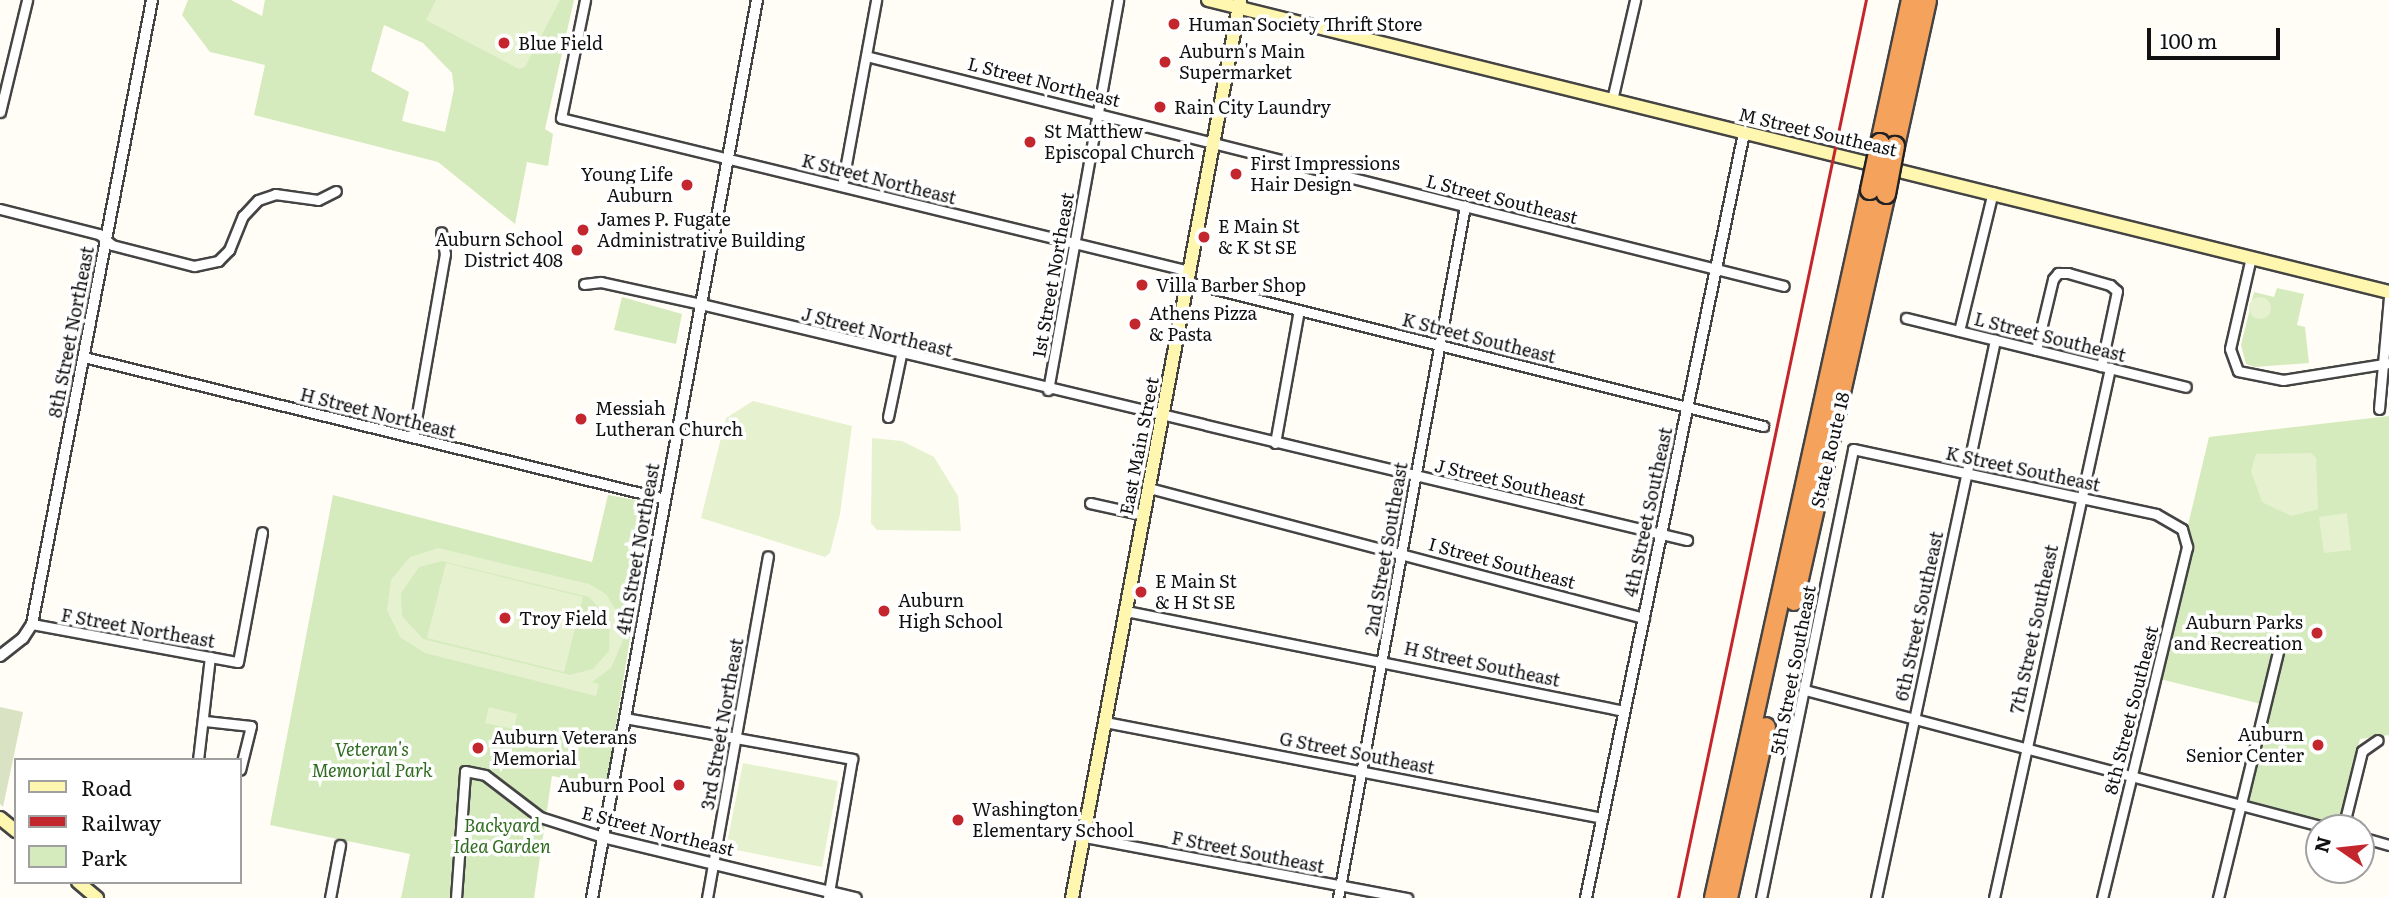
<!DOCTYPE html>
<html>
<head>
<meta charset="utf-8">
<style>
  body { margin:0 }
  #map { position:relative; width:2389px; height:898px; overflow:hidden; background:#fffdf5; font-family:Literata,serif }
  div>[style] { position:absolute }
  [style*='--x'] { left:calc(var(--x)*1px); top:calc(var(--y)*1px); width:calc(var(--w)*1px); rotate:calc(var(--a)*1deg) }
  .green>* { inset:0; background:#d5ebbd }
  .cemetery>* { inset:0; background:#d9e3c4 }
  .pitch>* { inset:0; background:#e6f2cf }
  .round { border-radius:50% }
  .roads { filter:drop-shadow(2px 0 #444) drop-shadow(-2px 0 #444) drop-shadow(0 2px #444) drop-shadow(0 -2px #444) }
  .minor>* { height:9px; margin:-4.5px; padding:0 4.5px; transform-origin:4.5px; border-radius:4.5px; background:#fff }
  .tertiary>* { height:10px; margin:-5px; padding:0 5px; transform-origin:5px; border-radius:5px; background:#fff }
  .secondary>* { height:12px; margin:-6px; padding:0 6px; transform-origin:6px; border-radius:6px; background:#fff6b0 }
  .motorway>* { height:18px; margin:-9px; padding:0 9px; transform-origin:9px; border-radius:9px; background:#f5a25d }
  .rail>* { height:2.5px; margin:-1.25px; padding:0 1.25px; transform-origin:1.25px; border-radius:1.25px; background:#c4262e }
  .bridges { filter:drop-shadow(2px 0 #222) drop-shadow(-2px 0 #222) drop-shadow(0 2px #222) drop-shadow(0 -2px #222) }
  .motorway-bridge>* { height:18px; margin:-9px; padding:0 9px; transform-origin:9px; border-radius:9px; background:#f5a25d }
  .dots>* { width:19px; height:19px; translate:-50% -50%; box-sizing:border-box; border:4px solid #fff; border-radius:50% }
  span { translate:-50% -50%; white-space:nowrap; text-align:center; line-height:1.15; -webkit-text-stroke:7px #fff; paint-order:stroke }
  .poi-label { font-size:18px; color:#111 }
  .left { translate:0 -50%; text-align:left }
  .right { translate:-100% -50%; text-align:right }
  .street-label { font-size:18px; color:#111 }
  .park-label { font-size:18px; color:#2f6b1f; font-style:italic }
  .legend { position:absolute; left:14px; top:758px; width:228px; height:126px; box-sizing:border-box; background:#fff; border:2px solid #a0a0a0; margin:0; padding:9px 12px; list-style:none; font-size:21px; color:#111 }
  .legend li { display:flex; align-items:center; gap:14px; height:35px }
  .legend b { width:35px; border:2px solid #a0a0a0 }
  .north { position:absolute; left:2305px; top:814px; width:70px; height:70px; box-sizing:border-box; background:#fff; border:2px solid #a0a0a0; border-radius:50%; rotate:284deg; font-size:19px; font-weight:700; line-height:28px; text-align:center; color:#111 }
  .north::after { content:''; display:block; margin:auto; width:24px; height:32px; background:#c4262e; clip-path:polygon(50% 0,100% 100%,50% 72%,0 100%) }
  .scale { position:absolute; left:2147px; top:28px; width:133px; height:32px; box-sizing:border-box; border:4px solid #111; border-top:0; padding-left:9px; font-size:21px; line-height:24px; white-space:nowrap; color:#111; -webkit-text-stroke:5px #fff; paint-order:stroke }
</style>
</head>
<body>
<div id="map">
  <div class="green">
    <i style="clip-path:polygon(evenodd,188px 0,231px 0,262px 16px,265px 0,574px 0,545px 129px,553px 134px,548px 166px,527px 162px,515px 224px,438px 162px,254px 115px,265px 65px,210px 52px,182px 15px,188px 0,384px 25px,423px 43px,452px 73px,454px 89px,445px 132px,402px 121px,409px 92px,371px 71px,384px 25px)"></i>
    <i style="clip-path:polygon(2277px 288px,2304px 294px,2297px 325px,2305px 327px,2309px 363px,2255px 367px,2246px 364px,2241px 345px,2254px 292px,2274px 297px)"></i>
    <i style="clip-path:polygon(622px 297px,682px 314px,676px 344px,614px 330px)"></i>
    <i style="clip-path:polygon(2389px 416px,2389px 735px,2360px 739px,2337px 828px,2328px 828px,2240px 805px,2265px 705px,2160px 679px,2191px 546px,2188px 525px,2209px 437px)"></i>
    <i style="clip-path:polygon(333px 495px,592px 562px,608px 495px,652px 503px,606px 786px,552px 776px,534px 898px,401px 898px,410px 854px,270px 825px)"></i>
  </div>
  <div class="cemetery">
    <i style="clip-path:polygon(0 707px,23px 712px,3px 807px,0 804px)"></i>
  </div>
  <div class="pitch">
    <i style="clip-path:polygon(436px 0,560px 0,525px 67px,519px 69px,426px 20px)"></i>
    <i class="round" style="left:2249px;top:297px;width:22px;height:22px"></i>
    <i style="clip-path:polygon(753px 401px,852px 426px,840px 514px,830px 553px,825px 557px,701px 518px,726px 418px)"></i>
    <i style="clip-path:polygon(872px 438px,902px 441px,934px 457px,958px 496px,961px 531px,877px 530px,871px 523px)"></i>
    <i style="clip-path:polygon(2311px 453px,2316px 458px,2318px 509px,2291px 516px,2262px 502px,2251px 471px,2256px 454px)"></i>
    <i style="clip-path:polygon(2347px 513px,2351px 550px,2324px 553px,2319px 517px)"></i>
    <i style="clip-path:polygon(evenodd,438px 548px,589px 584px,606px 594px,622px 620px,623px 640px,611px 668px,592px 682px,599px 684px,596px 696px,425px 653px,400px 637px,387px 610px,391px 580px,410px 557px,438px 548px,442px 561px,589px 597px,610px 620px,609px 651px,593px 669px,570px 675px,423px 639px,402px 616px,401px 593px,419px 567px,442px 561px)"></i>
    <i style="clip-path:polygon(446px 563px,583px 597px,564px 672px,427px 638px)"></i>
    <i style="clip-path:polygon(489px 707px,517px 714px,514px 729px,485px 723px)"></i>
    <i style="clip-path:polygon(743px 763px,838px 781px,822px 867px,726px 848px)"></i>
  </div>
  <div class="roads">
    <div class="minor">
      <i style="--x:585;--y:0;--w:120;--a:101.5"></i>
      <i style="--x:561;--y:118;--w:646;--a:13.69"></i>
      <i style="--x:866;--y:56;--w:946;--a:14.07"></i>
      <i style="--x:1612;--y:100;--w:103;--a:-77"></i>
      <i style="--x:0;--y:112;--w:115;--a:-76.4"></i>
      <i style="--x:842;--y:186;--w:189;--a:-79.6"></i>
      <i style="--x:0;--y:209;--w:102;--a:14.2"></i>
      <i style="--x:99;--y:234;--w:17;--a:40"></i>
      <i style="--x:112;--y:245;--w:85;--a:14.4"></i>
      <i style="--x:194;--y:266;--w:25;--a:-12"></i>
      <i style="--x:218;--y:261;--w:16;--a:-45"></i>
      <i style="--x:229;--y:250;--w:37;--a:-68"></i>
      <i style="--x:243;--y:216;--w:22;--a:-47"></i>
      <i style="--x:258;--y:200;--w:18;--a:-19"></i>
      <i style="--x:275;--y:194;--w:43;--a:7.9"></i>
      <i style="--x:318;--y:200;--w:20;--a:-27"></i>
      <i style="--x:2251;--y:257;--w:94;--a:102.9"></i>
      <i style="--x:2230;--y:349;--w:23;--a:70"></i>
      <i style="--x:2238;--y:371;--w:46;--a:11.3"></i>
      <i style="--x:2283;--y:380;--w:107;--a:-9.1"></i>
      <i style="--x:1187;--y:282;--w:594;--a:14.04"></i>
      <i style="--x:584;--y:284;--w:17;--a:-7"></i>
      <i style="--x:601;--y:282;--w:102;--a:12.4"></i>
      <i style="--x:701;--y:304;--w:1014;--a:13.46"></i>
      <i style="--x:1906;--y:318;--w:288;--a:13.8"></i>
      <i style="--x:1959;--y:331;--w:143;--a:-76.3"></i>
      <i style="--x:2036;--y:350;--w:73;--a:-76.5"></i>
      <i style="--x:2053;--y:279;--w:8;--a:-50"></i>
      <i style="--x:2058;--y:273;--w:10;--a:0"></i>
      <i style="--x:2068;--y:273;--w:44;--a:15.9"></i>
      <i style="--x:2110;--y:285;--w:9;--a:41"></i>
      <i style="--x:2117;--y:291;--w:77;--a:102"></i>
      <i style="--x:84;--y:357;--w:598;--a:13.73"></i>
      <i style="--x:1048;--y:390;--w:396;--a:-79.8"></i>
      <i style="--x:2379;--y:409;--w:111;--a:-84.9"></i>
      <i style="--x:888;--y:417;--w:63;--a:-78.2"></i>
      <i style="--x:413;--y:437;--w:186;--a:-80.1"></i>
      <i style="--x:445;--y:254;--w:22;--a:-100"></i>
      <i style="--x:1275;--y:443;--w:135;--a:-79.8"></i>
      <i style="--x:1149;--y:488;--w:512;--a:14.72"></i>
      <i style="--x:1090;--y:503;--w:55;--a:12.5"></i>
      <i style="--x:1126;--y:611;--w:508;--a:11.35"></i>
      <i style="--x:32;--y:624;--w:209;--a:10.5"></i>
      <i style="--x:238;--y:662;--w:132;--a:-79.5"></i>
      <i style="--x:1805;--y:690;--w:541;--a:14.78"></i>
      <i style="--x:625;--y:718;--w:231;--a:10.2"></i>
      <i style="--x:852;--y:759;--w:141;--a:99.8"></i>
      <i style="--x:205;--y:721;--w:46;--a:6.2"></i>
      <i style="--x:251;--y:726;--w:45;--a:104"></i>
      <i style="--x:1105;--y:722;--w:506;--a:10.93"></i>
      <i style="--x:198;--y:760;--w:104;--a:-83.4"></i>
      <i style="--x:2343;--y:828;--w:79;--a:-76.1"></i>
      <i style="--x:2362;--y:751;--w:19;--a:-35"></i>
      <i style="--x:1084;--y:837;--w:329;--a:10.7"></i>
      <i style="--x:2361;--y:837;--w:29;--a:16"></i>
      <i style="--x:330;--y:898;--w:54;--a:-79.3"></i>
      <i style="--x:456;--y:898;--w:127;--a:-85.9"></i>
      <i style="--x:465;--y:771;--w:20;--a:11"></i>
      <i style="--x:485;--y:775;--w:69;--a:37.4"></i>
      <i style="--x:540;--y:817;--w:66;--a:17.6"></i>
      <i style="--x:707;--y:898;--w:347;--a:-79.9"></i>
      <i style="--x:1338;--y:898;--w:704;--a:-79.6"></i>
      <i style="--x:1761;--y:898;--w:458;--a:-78.4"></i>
      <i style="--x:1853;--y:449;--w:310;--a:12.1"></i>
      <i style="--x:2156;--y:514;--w:30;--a:30"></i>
      <i style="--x:2182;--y:529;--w:19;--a:74"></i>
      <i style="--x:2187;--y:547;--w:361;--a:103.6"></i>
      <i style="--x:1876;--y:898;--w:571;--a:-77.96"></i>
      <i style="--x:1994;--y:898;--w:543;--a:-77.65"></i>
      <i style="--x:2218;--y:898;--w:253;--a:-76.3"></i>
    </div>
    <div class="tertiary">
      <i style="--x:0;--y:656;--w:29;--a:-38"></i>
      <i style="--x:23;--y:638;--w:17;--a:-57"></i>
      <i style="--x:32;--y:624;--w:635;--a:-79.11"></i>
      <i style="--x:603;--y:837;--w:260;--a:13.6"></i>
      <i style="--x:592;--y:898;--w:913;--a:-79.59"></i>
      <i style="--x:1586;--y:898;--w:781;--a:-78.33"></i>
    </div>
    <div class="secondary">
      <i style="--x:1208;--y:0;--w:1217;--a:13.89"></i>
      <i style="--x:0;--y:818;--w:21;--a:39"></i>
      <i style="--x:78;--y:882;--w:25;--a:40"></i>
      <i style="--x:1072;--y:898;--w:914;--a:-79.4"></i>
    </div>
    <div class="motorway">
      <i style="--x:1880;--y:143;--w:146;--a:-77.8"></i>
      <i style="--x:1895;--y:146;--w:149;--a:-77.6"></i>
      <i style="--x:1794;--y:601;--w:417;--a:-77.3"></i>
      <i style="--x:1714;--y:898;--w:725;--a:-77.57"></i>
      <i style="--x:1728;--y:898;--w:175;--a:-77.5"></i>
    </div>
  </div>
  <div class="rail">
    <i style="--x:1678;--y:898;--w:917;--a:-78.18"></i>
  </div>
  <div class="bridges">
    <div class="motorway-bridge">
      <i style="--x:1870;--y:190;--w:48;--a:-78"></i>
      <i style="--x:1886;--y:194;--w:49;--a:-79.4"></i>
    </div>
  </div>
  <div class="dots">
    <i style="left:1174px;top:24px;background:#c4262e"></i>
    <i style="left:504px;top:43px;background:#c4262e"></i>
    <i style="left:1165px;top:62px;background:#c4262e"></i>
    <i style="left:1160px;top:107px;background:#c4262e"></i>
    <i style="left:1030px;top:142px;background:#c4262e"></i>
    <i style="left:1236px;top:174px;background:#c4262e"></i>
    <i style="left:687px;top:185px;background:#c4262e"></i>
    <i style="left:583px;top:230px;background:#c4262e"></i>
    <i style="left:1204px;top:237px;background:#c4262e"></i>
    <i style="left:577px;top:250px;background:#c4262e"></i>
    <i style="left:1142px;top:285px;background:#c4262e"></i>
    <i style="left:1135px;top:324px;background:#c4262e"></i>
    <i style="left:581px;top:419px;background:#c4262e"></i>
    <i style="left:1141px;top:592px;background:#c4262e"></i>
    <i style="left:884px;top:611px;background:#c4262e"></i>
    <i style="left:505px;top:618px;background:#c4262e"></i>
    <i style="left:2317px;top:633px;background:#c4262e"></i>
    <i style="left:2318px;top:745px;background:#c4262e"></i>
    <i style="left:478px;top:748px;background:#c4262e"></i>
    <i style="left:679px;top:785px;background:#c4262e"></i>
    <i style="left:958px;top:820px;background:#c4262e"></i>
  </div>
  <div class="poi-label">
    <span class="left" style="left:1188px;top:24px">Human Society Thrift Store</span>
    <span class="left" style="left:518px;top:43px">Blue Field</span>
    <span class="left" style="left:1179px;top:62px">Auburn's Main<br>Supermarket</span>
    <span class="left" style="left:1174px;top:107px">Rain City Laundry</span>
    <span class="left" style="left:1044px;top:142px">St Matthew<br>Episcopal Church</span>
    <span class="left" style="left:1250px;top:174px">First Impressions<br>Hair Design</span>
    <span class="right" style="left:673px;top:185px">Young Life<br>Auburn</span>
    <span class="left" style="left:597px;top:230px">James P. Fugate<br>Administrative Building</span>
    <span class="left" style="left:1218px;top:237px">E Main St<br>&amp; K St SE</span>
    <span class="right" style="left:563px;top:250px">Auburn School<br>District 408</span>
    <span class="left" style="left:1156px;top:285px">Villa Barber Shop</span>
    <span class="left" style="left:1149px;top:324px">Athens Pizza<br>&amp; Pasta</span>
    <span class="left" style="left:595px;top:419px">Messiah<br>Lutheran Church</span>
    <span class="left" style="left:1155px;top:592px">E Main St<br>&amp; H St SE</span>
    <span class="left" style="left:898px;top:611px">Auburn<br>High School</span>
    <span class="left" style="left:519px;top:618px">Troy Field</span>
    <span class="right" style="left:2303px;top:633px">Auburn Parks<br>and Recreation</span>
    <span class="right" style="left:2304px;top:745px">Auburn<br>Senior Center</span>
    <span class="left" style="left:492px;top:748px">Auburn Veterans<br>Memorial</span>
    <span class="right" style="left:665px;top:785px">Auburn Pool</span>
    <span class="left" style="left:972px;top:820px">Washington<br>Elementary School</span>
  </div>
  <div class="street-label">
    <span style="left:1044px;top:82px;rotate:14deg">L Street Northeast</span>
    <span style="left:1818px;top:132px;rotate:13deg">M Street Southeast</span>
    <span style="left:879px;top:179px;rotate:14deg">K Street Northeast</span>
    <span style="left:1502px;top:199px;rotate:14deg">L Street Southeast</span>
    <span style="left:1053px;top:275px;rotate:-80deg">1st Street Northeast</span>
    <span style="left:71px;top:332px;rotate:-79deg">8th Street Northeast</span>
    <span style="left:877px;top:332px;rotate:14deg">J Street Northeast</span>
    <span style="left:2050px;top:337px;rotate:14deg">L Street Southeast</span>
    <span style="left:1479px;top:338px;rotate:14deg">K Street Southeast</span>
    <span style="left:378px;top:413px;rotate:14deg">H Street Northeast</span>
    <span style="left:1139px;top:446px;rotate:-79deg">East Main Street</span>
    <span style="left:1830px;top:450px;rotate:-77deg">State Route 18</span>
    <span style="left:2023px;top:469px;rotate:12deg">K Street Southeast</span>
    <span style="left:1510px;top:482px;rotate:13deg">J Street Southeast</span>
    <span style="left:1648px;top:512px;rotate:-78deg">4th Street Southeast</span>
    <span style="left:638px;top:549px;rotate:-80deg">4th Street Northeast</span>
    <span style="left:1386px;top:549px;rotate:-80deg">2nd Street Southeast</span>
    <span style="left:1502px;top:563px;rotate:15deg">I Street Southeast</span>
    <span style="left:1919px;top:616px;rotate:-78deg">6th Street Southeast</span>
    <span style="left:138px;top:628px;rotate:10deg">F Street Northeast</span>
    <span style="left:2034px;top:629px;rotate:-78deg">7th Street Southeast</span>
    <span style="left:1482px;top:664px;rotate:12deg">H Street Southeast</span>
    <span style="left:1793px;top:670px;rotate:-79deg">5th Street Southeast</span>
    <span style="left:2131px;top:710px;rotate:-76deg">8th Street Southeast</span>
    <span style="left:722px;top:724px;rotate:-80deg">3rd Street Northeast</span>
    <span style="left:1357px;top:753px;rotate:11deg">G Street Southeast</span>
    <span style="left:658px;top:831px;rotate:14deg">E Street Northeast</span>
    <span style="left:1248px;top:852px;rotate:11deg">F Street Southeast</span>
  </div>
  <div class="park-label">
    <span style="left:372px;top:760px">Veteran's<br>Memorial Park</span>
    <span style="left:502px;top:836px">Backyard<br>Idea Garden</span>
  </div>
  <ul class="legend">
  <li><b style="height:9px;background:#fff6b0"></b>Road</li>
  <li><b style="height:9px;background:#c4262e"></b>Railway</li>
  <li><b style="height:19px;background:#d5ebbd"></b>Park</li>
  </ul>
  <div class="north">N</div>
  <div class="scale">100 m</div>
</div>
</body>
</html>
